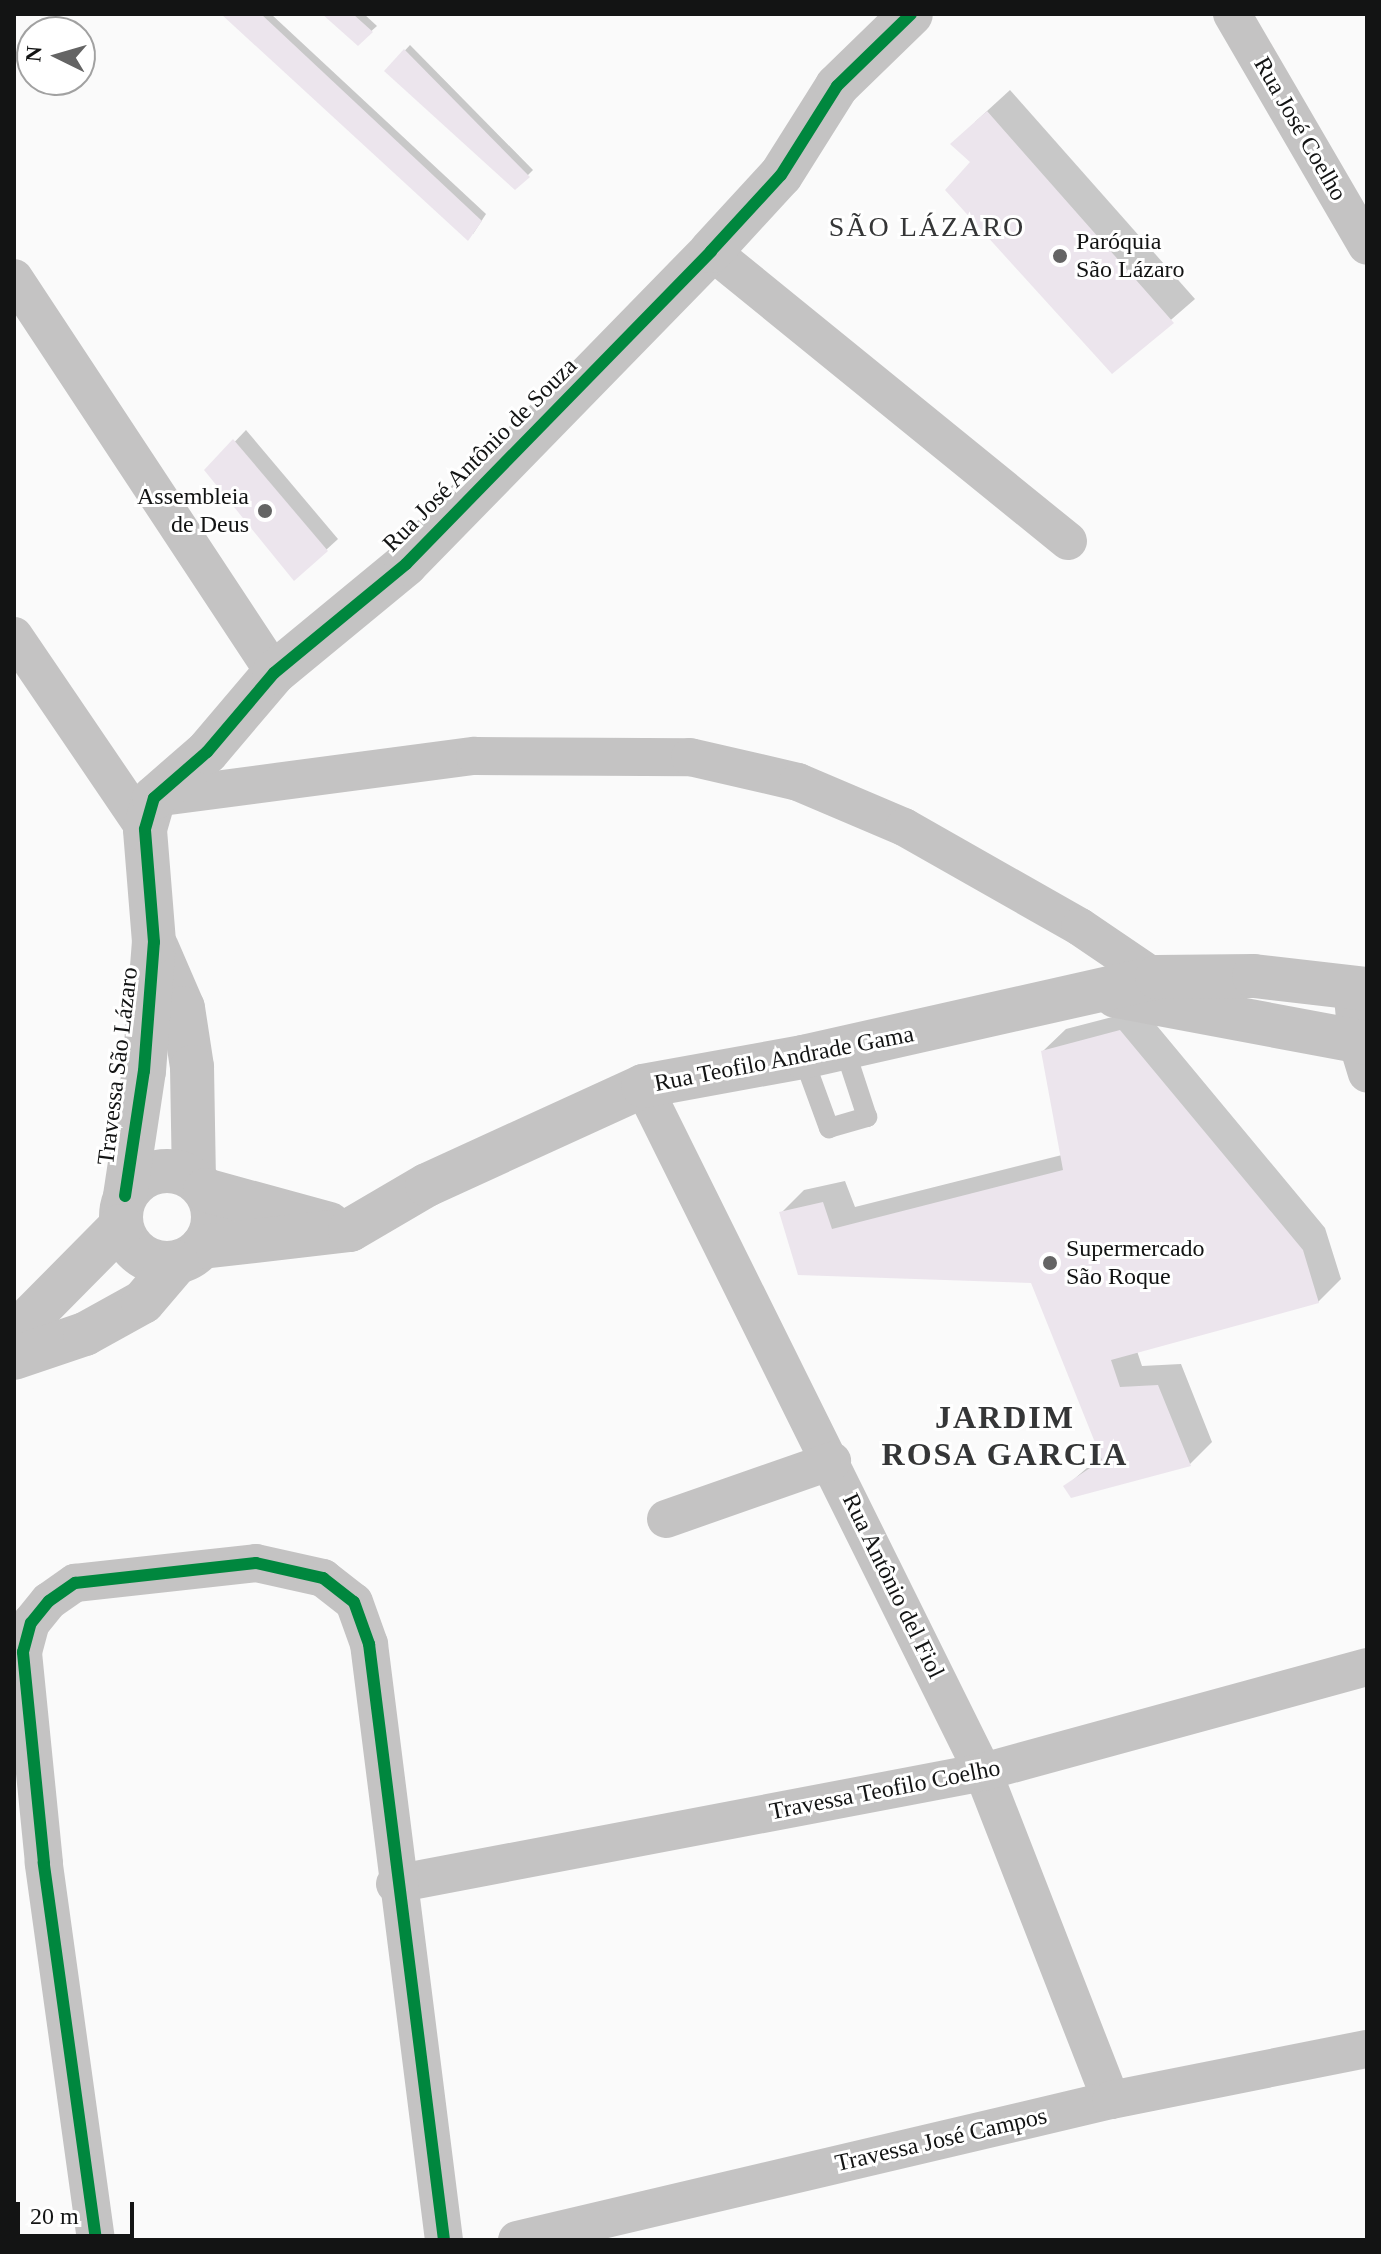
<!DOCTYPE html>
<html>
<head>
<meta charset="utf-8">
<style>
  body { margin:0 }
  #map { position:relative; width:1381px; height:2254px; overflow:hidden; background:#fafafa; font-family:Georgia,serif }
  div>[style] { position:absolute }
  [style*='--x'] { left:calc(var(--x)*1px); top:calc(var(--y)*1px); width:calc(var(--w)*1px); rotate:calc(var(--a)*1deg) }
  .shadow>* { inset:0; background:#0003 }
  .building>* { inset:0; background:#ece5ed }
  .service>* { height:20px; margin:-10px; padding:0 10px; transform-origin:10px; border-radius:10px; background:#c4c3c3 }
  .minor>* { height:38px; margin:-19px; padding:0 19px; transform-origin:19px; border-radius:19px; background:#c4c3c3 }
  .tertiary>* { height:44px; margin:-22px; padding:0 22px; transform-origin:22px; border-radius:22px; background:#c4c3c3 }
  .tertiary>.ring { margin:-22px; padding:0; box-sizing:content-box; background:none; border:44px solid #c4c3c3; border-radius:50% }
  .cycleway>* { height:12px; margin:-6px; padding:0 6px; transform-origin:6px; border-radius:6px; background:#00873e }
  .dots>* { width:22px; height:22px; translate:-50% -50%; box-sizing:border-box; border:4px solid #fff; border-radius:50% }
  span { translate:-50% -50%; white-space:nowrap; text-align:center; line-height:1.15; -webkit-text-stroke:6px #fff; paint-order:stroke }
  .street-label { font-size:24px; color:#131414 }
  .poi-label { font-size:24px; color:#131414 }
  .left { translate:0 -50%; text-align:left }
  .right { translate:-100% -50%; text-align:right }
  .quarter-label { font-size:28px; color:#353637; letter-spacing:2px }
  .district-label { font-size:32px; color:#353637; font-weight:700; letter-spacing:2px }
  .frame { position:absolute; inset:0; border:16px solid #131414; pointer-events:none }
  .north { position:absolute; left:16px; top:16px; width:80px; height:80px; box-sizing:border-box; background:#fff; border:2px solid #a1a1a1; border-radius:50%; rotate:275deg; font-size:22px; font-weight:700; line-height:32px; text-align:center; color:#131414 }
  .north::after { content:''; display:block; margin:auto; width:28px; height:36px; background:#646464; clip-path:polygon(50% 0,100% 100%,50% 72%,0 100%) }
  .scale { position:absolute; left:16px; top:2202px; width:118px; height:36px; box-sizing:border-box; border:4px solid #131414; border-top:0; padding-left:10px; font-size:24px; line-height:28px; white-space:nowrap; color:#131414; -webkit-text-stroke:6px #fff; paint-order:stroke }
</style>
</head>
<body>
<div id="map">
  <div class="shadow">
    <i style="clip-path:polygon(224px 14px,271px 14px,486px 214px,473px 234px)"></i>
    <i style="clip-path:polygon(325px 14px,364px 14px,377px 26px,358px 43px)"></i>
    <i style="clip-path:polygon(410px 45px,533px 170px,515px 188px,387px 70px)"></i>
    <i style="clip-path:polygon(1010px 90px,1195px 299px,1112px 371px,973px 161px,975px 122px)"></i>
    <i style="clip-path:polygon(246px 430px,338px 539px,326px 550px,207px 471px)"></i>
    <i style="clip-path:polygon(1143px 1009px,1325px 1228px,1341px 1279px,1318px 1302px,1137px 1351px,1142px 1366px,1181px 1364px,1212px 1442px,1190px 1464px,1066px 1486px,1102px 1455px,1033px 1281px,799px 1273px,781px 1213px,804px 1190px,845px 1181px,855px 1207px,1062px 1155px,1043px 1051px,1066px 1029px)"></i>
  </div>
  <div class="building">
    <i style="clip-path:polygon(221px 14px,261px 14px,482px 221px,468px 241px)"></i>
    <i style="clip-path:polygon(322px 14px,353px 14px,373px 32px,358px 46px)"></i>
    <i style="clip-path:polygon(404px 49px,530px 177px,515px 190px,384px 71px)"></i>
    <i style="clip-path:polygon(987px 111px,1174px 323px,1112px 374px,945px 190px,970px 162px,950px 144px)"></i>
    <i style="clip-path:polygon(233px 439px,328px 551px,294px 581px,204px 470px)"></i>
    <i style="clip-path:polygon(1120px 1030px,1303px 1250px,1319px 1303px,1111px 1360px,1120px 1387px,1158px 1385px,1191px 1466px,1071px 1498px,1063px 1486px,1102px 1460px,1031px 1283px,798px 1275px,779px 1212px,823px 1202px,832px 1229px,1063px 1170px,1041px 1051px)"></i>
  </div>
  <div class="service">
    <i style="--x:803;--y:1057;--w:76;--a:69.9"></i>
    <i style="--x:829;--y:1128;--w:40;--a:-16"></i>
    <i style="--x:867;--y:1117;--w:74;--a:-108.2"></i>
  </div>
  <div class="minor">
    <i style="--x:1232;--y:14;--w:268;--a:59.8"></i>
    <i style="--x:711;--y:251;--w:460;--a:39.1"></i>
    <i style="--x:14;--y:278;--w:473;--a:56.6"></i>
    <i style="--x:14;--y:636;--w:233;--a:55.8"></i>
    <i style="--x:154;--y:798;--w:324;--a:-7.5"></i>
    <i style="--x:475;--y:756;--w:215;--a:0.3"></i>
    <i style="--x:690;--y:757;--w:111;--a:13"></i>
    <i style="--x:798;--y:782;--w:115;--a:23"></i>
    <i style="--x:904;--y:827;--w:202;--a:29.6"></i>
    <i style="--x:1080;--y:927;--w:114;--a:34.2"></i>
    <i style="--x:1352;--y:985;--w:56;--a:84.9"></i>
    <i style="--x:1357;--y:1041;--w:34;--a:73"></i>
    <i style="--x:643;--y:1086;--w:766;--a:63.64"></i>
    <i style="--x:983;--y:1772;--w:352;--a:68.7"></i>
    <i style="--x:666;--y:1519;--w:176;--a:-19.3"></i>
    <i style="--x:395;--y:1884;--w:599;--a:-10.78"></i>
    <i style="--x:983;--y:1772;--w:398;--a:-15.3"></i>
    <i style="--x:96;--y:2240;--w:381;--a:-97.9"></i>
    <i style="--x:44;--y:1863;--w:212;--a:-95.7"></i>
    <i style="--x:23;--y:1652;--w:30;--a:-75"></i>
    <i style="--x:31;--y:1623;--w:28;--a:-51"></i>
    <i style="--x:49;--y:1601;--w:32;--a:-35"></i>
    <i style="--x:75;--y:1583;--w:182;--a:-6.3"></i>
    <i style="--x:256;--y:1563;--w:69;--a:12.6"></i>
    <i style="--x:323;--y:1578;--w:39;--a:38"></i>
    <i style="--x:354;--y:1602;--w:45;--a:70.3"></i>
    <i style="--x:369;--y:1644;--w:601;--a:82.83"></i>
    <i style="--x:517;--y:2240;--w:610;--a:-13.26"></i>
    <i style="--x:1111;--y:2100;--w:261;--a:-11.3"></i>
  </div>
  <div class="tertiary">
    <i style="--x:157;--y:948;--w:65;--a:66.6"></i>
    <i style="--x:183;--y:1008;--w:60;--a:81.3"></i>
    <i style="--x:192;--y:1067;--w:112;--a:89"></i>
    <i style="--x:1116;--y:996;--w:255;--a:10.6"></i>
    <i class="ring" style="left:121px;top:1171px;width:48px;height:48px"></i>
    <i style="--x:205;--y:1190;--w:129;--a:15.3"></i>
    <i style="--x:125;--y:1196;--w:126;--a:-81.4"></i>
    <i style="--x:144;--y:1071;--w:129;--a:-85.6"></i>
    <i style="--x:154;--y:942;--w:113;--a:-94.6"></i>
    <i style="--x:145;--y:829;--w:32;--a:-74"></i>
    <i style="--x:154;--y:798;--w:70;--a:-41"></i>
    <i style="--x:207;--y:752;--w:104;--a:-49.7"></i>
    <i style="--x:274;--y:673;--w:171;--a:-39.5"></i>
    <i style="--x:406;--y:564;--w:437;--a:-45.7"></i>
    <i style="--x:711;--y:251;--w:103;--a:-47.4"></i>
    <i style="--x:781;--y:175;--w:105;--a:-57.8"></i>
    <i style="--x:837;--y:86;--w:103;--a:-44.2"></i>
    <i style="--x:202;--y:1247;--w:149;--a:-6.6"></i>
    <i style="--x:350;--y:1230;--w:89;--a:-30.3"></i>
    <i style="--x:427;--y:1185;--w:238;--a:-24.6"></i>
    <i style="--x:643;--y:1086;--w:163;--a:-10.3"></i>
    <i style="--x:803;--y:1057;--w:363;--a:-12.7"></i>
    <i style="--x:1157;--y:977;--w:97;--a:-0.6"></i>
    <i style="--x:1254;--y:976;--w:114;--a:6.6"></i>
    <i style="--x:14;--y:1334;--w:152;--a:-45.3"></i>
    <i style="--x:14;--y:1358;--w:75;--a:-18.7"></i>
    <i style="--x:85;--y:1334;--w:66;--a:-28.9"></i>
    <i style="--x:143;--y:1302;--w:52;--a:-49.6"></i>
  </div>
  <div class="cycleway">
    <i style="--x:125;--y:1196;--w:126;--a:-81.4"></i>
    <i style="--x:144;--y:1071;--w:129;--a:-85.6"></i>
    <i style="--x:154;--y:942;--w:113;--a:-94.6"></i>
    <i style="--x:145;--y:829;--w:32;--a:-74"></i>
    <i style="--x:154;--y:798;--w:70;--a:-41"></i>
    <i style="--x:207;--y:752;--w:104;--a:-49.7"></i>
    <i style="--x:274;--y:673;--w:171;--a:-39.5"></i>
    <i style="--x:406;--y:564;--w:437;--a:-45.7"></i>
    <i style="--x:711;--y:251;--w:103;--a:-47.4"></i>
    <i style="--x:781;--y:175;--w:105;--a:-57.8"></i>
    <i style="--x:837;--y:86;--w:103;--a:-44.2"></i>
    <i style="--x:96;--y:2240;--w:381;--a:-97.9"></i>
    <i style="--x:44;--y:1863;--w:212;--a:-95.7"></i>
    <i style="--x:23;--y:1652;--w:30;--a:-75"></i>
    <i style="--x:31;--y:1623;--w:28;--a:-51"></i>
    <i style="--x:49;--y:1601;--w:32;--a:-35"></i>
    <i style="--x:75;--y:1583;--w:182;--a:-6.3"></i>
    <i style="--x:256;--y:1563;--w:69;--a:12.6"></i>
    <i style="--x:323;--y:1578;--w:39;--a:38"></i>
    <i style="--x:354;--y:1602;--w:45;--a:70.3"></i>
    <i style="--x:369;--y:1644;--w:601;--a:82.83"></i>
  </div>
  <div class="dots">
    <i style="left:1060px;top:256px;background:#646464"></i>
    <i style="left:265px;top:511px;background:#646464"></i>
    <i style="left:1050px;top:1263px;background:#646464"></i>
  </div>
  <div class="street-label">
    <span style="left:1300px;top:129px;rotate:60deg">Rua José Coelho</span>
    <span style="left:480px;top:455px;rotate:-45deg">Rua José Antônio de Souza</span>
    <span style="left:784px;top:1059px;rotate:-11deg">Rua Teofilo Andrade Gama</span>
    <span style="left:118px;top:1066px;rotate:-83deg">Travessa São Lázaro</span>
    <span style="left:893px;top:1586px;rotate:64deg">Rua Antônio del Fiol</span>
    <span style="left:885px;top:1790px;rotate:-11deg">Travessa Teofilo Coelho</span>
    <span style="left:941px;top:2140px;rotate:-13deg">Travessa José Campos</span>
  </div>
  <div class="poi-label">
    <span class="left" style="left:1076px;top:256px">Paróquia<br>São Lázaro</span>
    <span class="right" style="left:249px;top:511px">Assembleia<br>de Deus</span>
    <span class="left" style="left:1066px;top:1263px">Supermercado<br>São Roque</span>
  </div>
  <div class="quarter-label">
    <span style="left:927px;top:227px">SÃO LÁZARO</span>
  </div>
  <div class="district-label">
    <span style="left:1005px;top:1436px">JARDIM<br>ROSA GARCIA</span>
  </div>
  <div class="frame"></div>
  <div class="north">N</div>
  <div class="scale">20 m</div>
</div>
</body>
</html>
